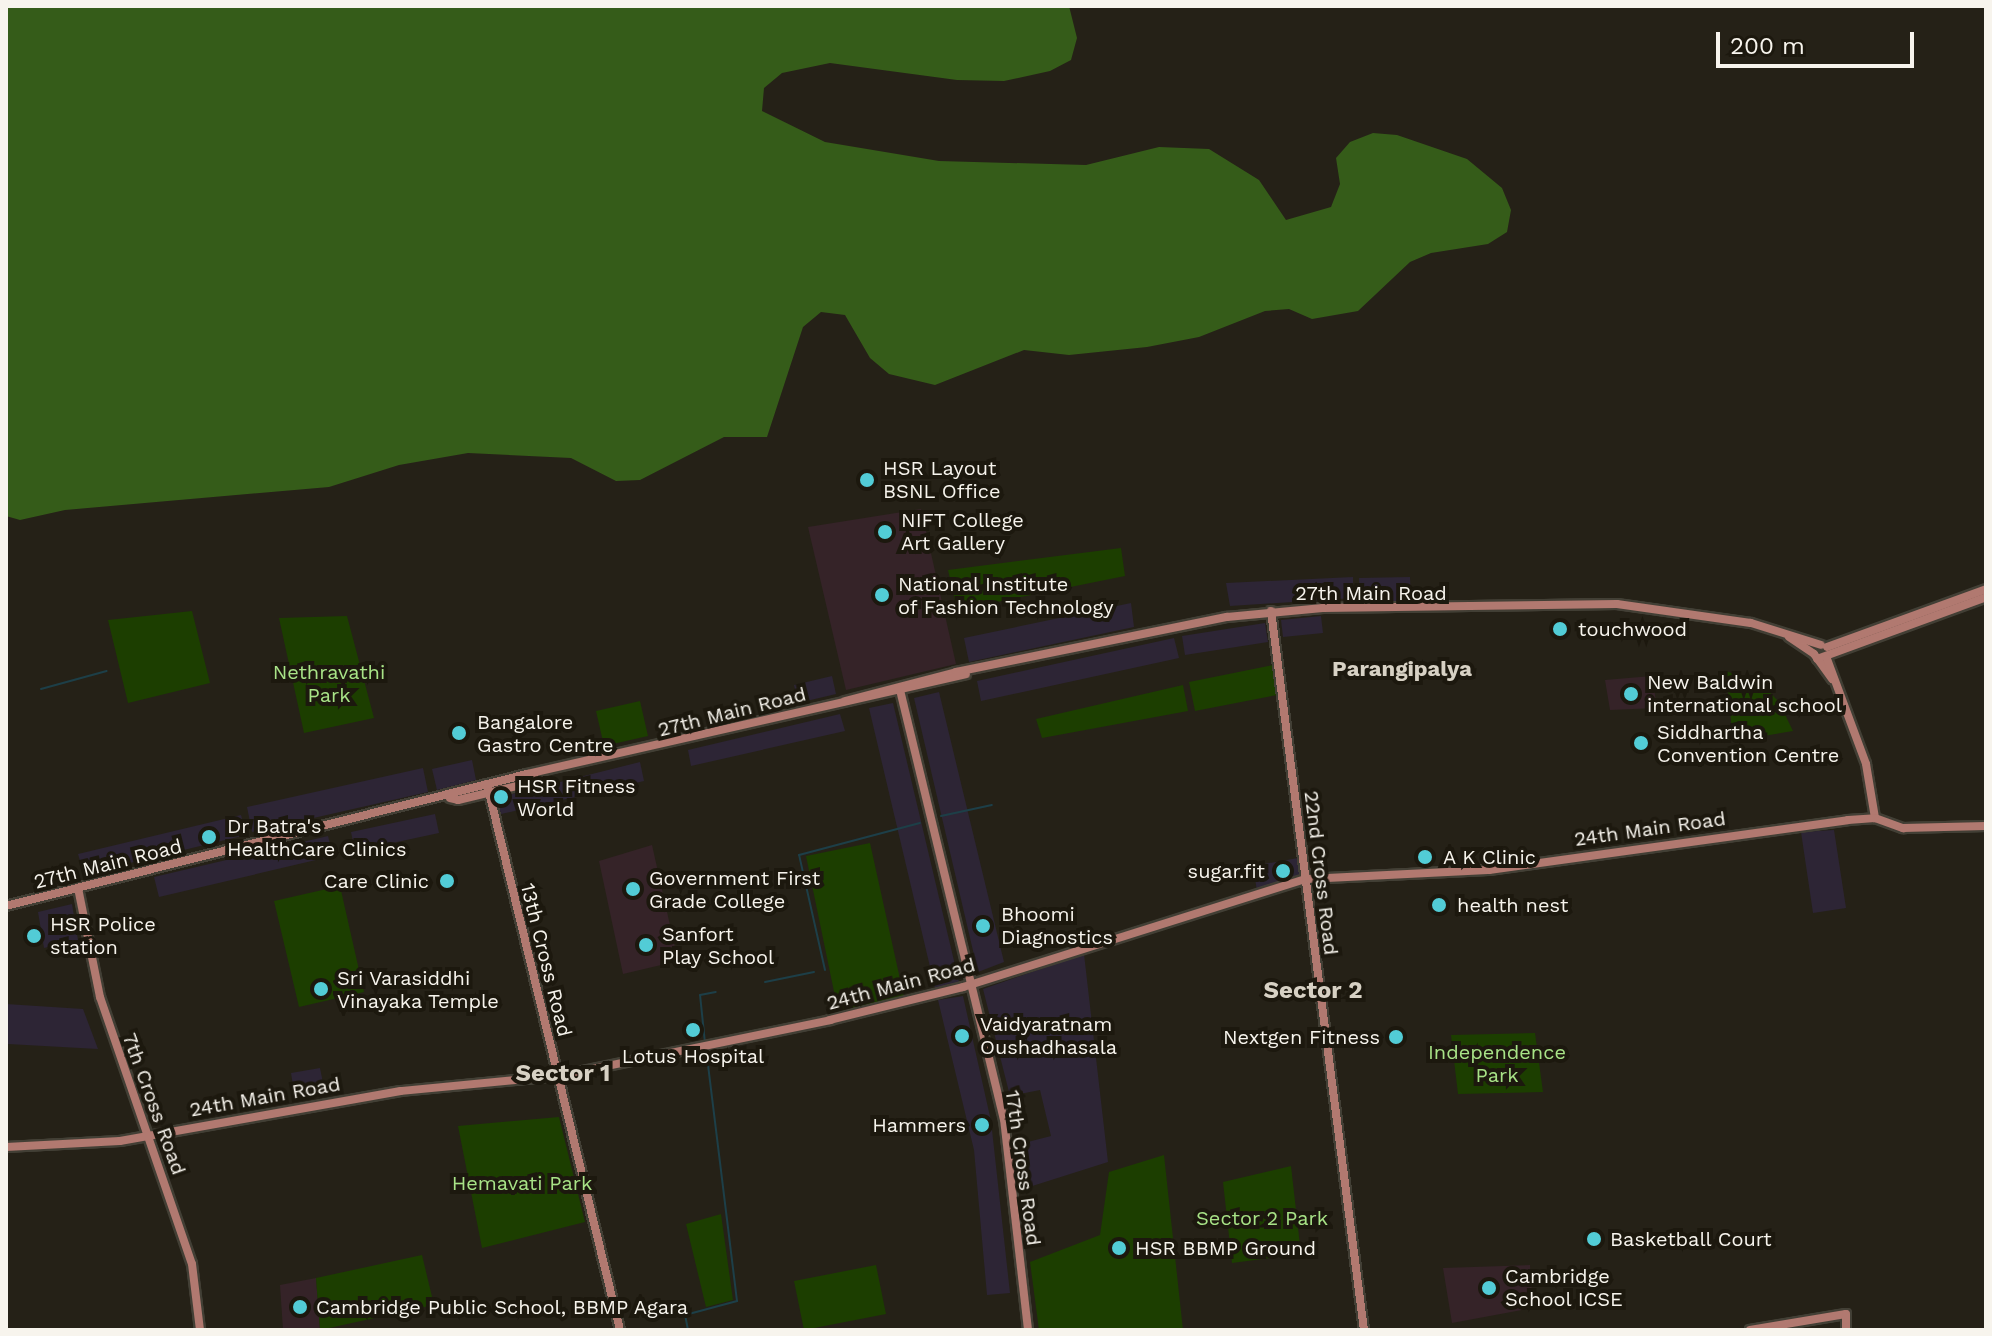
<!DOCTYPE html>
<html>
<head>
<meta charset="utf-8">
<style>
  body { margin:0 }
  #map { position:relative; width:1992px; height:1336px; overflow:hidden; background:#252117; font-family:"Work Sans",sans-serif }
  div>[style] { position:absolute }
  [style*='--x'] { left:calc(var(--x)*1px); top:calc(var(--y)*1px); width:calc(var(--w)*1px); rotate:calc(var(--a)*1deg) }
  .commercial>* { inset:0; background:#2d2535 }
  .education>* { inset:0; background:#352328 }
  .green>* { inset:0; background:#1c3e00 }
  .forest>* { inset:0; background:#355c19 }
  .stream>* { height:2px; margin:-1px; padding:0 1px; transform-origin:1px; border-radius:1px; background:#1d3f48 }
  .roads { filter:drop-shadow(2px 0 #423f35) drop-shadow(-2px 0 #423f35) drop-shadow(0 2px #423f35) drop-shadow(0 -2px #423f35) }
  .secondary>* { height:8px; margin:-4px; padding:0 4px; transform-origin:4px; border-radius:4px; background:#b17970 }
  .dots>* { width:22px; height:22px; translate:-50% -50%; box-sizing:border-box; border:4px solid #1c180e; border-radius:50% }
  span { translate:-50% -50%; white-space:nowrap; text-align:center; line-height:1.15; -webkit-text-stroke:8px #1c180e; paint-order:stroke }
  .poi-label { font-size:20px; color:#f7f4ed }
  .left { translate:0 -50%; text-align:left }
  .right { translate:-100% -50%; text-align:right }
  .street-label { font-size:20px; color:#f7f4ed }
  .park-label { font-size:20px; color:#a8e387 }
  .neighbourhood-label { font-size:22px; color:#d7d1c4; font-weight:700 }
  .quarter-label { font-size:24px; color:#d7d1c4; font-weight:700 }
  .frame { position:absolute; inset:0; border:8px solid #f7f4ed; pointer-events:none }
  .scale { position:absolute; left:1716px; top:32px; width:198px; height:36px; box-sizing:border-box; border:4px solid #f7f4ed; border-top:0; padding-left:10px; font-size:24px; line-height:28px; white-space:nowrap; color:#f7f4ed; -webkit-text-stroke:6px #1c180e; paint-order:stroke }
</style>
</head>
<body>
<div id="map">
  <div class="commercial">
    <i style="clip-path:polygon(1353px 577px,1353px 598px,1230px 606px,1226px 583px)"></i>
    <i style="clip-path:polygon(1410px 577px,1411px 601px,1360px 601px,1359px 578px)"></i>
    <i style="clip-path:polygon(1131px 603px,1134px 627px,969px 662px,964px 638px)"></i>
    <i style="clip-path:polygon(1321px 616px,1323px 633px,1283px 637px,1281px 620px)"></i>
    <i style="clip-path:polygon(1265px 623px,1268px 642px,1185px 655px,1182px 636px)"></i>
    <i style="clip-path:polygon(1174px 638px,1179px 658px,981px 701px,977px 681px)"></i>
    <i style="clip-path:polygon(832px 676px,836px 694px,798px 703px,794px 685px)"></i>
    <i style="clip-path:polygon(939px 692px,1004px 962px,978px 972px,914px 698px)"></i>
    <i style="clip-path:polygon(893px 703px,959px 982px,935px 988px,869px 708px)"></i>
    <i style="clip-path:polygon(840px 714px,845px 731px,691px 766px,688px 750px)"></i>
    <i style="clip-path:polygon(472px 760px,476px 780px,437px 790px,432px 769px)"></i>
    <i style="clip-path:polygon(640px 762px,644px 781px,501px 814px,496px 798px)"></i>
    <i style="clip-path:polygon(423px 768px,428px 792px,252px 832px,247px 807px)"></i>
    <i style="clip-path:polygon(435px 814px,439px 833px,355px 851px,351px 832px)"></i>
    <i style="clip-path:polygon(241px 815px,246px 835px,84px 874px,78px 854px)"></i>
    <i style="clip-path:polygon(1834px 830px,1846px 908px,1813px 913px,1801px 832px)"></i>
    <i style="clip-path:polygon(328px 836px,333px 856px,159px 897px,154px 877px)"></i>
    <i style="clip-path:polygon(1298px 858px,1301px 876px,1257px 891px,1253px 866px)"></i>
    <i style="clip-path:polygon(72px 904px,78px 940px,44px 948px,38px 912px)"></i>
    <i style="clip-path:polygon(1084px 954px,1108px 1162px,1026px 1188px,1020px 1144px,1051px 1136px,1040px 1090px,1010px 1096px,983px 989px)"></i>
    <i style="clip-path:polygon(963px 996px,991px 1121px,1010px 1293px,987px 1295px,974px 1150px,938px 1000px)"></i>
    <i style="clip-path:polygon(6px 1004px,83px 1009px,98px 1049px,8px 1044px)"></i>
    <i style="clip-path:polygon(320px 1068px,325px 1093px,295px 1098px,291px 1073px)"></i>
  </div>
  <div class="education">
    <i style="clip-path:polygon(921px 509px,956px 664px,846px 690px,808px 527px)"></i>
    <i style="clip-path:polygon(1652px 676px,1657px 708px,1610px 710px,1605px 680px)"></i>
    <i style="clip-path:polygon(652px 845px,678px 961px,623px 974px,599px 861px)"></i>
    <i style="clip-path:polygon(1530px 1265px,1533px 1308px,1452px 1323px,1443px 1268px)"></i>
    <i style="clip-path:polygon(316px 1278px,320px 1330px,283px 1330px,280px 1285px)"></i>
  </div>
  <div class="green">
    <i style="clip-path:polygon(1121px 548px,1125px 576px,957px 610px,948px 570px)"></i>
    <i style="clip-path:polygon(192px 611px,210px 683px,128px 703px,108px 620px)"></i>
    <i style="clip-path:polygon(347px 616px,374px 718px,304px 733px,279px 618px)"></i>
    <i style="clip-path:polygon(1273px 665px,1277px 695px,1195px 711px,1189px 682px)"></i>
    <i style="clip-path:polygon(1726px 671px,1763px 685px,1779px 702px,1793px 731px,1733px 741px)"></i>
    <i style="clip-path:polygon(1183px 685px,1188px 711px,1042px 738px,1036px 719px)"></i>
    <i style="clip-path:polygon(640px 701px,648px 736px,604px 746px,596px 711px)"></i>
    <i style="clip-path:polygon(870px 843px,904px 997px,838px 1011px,806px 856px)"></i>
    <i style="clip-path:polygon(340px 886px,364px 992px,299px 1007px,274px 901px)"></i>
    <i style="clip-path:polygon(1535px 1033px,1543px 1092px,1458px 1094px,1451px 1035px)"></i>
    <i style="clip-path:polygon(559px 1117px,585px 1222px,482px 1248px,458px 1126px)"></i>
    <i style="clip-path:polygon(1164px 1155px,1183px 1330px,1039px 1330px,1030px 1262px,1100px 1235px,1109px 1172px)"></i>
    <i style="clip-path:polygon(1291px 1166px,1301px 1254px,1232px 1263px,1223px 1182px)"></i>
    <i style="clip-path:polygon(721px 1214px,733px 1300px,706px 1307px,686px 1224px)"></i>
    <i style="clip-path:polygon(422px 1255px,434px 1305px,320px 1330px,316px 1278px)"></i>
    <i style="clip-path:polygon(876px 1265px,886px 1314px,804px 1330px,794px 1281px)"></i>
  </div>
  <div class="forest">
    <i style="clip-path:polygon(6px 6px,1069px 6px,1077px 38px,1071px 60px,1050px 71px,1004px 81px,957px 80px,830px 63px,782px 73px,764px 88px,762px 111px,825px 142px,939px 161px,1086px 165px,1159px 147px,1209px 149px,1259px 180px,1286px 220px,1331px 207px,1340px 184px,1336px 158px,1350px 142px,1373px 133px,1397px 135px,1467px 159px,1502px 188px,1511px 210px,1507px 232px,1488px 244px,1431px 253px,1410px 262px,1358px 311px,1312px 319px,1289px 309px,1265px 311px,1199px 337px,1147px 347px,1069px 355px,1024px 350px,935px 385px,889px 374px,870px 358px,845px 315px,821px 312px,803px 327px,767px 437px,724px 437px,640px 480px,616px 481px,571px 458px,468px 453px,399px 465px,329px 487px,65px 510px,20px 520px,6px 516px)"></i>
  </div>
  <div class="stream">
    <i style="--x:41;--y:689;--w:68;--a:-15.3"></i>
    <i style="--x:941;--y:816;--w:52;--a:-12.2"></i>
    <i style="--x:825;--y:970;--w:118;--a:-102.7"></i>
    <i style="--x:799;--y:855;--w:125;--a:-14.8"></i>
    <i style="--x:765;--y:982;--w:50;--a:-11.5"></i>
    <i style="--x:705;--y:1043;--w:48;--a:-95.9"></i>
    <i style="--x:700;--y:995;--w:16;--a:-11"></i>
    <i style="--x:688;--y:1330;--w:15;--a:-101"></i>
    <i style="--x:685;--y:1315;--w:54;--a:-15.1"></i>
    <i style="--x:737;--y:1301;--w:254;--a:-97"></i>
  </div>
  <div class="roads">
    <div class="secondary">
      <i style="--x:1271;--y:611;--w:725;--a:82.63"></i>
      <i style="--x:1789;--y:637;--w:30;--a:34"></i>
      <i style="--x:1814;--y:654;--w:31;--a:54"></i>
      <i style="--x:1827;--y:647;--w:169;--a:-20"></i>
      <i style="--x:1817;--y:659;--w:180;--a:-20.1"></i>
      <i style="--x:1827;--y:659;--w:112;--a:69.6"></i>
      <i style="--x:1866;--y:764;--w:55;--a:80.5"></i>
      <i style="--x:900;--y:690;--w:441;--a:76.4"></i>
      <i style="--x:1004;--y:1119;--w:212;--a:83.5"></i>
      <i style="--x:845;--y:701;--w:115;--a:-14.6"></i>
      <i style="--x:956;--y:672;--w:277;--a:-11.5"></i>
      <i style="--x:1227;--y:617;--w:96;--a:-5.4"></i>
      <i style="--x:1323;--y:608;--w:294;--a:-0.8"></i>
      <i style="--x:1617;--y:604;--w:135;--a:8.1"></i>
      <i style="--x:1751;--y:623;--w:73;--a:17.4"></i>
      <i style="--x:487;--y:784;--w:562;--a:76.31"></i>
      <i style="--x:450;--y:798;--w:8;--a:14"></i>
      <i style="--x:458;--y:800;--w:74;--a:-13.3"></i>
      <i style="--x:530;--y:783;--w:8;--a:-60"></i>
      <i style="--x:78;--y:888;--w:111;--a:78.6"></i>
      <i style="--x:100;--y:997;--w:282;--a:71"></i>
      <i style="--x:192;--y:1264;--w:66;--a:83.1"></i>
      <i style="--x:6;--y:906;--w:537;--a:-14.22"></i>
      <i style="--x:527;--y:774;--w:450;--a:-12.8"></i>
      <i style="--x:6;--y:1147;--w:114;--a:-3"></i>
      <i style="--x:120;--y:1141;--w:285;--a:-10.1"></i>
      <i style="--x:401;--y:1091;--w:158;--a:-5.5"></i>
      <i style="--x:558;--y:1076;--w:278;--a:-11.6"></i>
      <i style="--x:830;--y:1020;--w:137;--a:-13.9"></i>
      <i style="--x:963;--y:987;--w:360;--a:-17.5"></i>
      <i style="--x:1306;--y:879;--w:183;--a:-2.8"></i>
      <i style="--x:1489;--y:870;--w:362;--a:-7.9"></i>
      <i style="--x:1848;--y:820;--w:27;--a:-4"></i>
      <i style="--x:1875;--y:818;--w:30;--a:20"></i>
      <i style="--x:1903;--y:828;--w:83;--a:-1.4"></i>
      <i style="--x:1750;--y:1330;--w:97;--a:-9.5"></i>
      <i style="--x:1846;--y:1314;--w:16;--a:90"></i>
    </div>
  </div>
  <div class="dots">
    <i style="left:867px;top:480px;background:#52ccd6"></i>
    <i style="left:885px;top:532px;background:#52ccd6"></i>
    <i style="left:882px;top:595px;background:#52ccd6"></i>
    <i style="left:1560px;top:629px;background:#52ccd6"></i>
    <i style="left:1631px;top:694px;background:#52ccd6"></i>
    <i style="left:459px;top:733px;background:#52ccd6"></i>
    <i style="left:1641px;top:743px;background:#52ccd6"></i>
    <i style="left:501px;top:797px;background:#52ccd6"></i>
    <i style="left:209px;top:837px;background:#52ccd6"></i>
    <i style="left:1425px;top:857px;background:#52ccd6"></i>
    <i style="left:1283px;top:871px;background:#52ccd6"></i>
    <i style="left:447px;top:881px;background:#52ccd6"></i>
    <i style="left:633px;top:889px;background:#52ccd6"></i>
    <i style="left:1439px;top:905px;background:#52ccd6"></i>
    <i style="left:983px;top:926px;background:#52ccd6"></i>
    <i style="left:34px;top:936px;background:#52ccd6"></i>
    <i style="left:646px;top:945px;background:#52ccd6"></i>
    <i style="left:321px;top:989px;background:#52ccd6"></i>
    <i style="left:693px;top:1030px;background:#52ccd6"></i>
    <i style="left:962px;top:1036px;background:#52ccd6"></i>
    <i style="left:1396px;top:1037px;background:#52ccd6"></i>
    <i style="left:982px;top:1125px;background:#52ccd6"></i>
    <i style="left:1594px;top:1239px;background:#52ccd6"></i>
    <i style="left:1119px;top:1248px;background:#52ccd6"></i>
    <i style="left:1489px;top:1288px;background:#52ccd6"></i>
    <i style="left:300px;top:1307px;background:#52ccd6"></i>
  </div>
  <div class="poi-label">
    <span class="left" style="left:883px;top:480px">HSR Layout<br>BSNL Office</span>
    <span class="left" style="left:901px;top:532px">NIFT College<br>Art Gallery</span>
    <span class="left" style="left:898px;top:596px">National Institute<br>of Fashion Technology</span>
    <span class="left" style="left:1578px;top:629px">touchwood</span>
    <span class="left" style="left:1647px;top:694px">New Baldwin<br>international school</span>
    <span class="left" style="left:477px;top:734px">Bangalore<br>Gastro Centre</span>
    <span class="left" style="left:1657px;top:744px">Siddhartha<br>Convention Centre</span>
    <span class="left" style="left:517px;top:798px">HSR Fitness<br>World</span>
    <span class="left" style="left:227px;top:838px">Dr Batra's<br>HealthCare Clinics</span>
    <span class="left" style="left:1443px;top:857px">A K Clinic</span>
    <span class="right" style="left:1265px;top:871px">sugar.fit</span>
    <span class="left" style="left:649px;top:890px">Government First<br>Grade College</span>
    <span class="right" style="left:429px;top:881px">Care Clinic</span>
    <span class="left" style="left:1457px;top:905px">health nest</span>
    <span class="left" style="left:1001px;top:926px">Bhoomi<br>Diagnostics</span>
    <span class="left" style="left:50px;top:936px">HSR Police<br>station</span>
    <span class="left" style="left:662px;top:946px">Sanfort<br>Play School</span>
    <span class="left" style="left:337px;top:990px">Sri Varasiddhi<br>Vinayaka Temple</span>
    <span class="left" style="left:980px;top:1036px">Vaidyaratnam<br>Oushadhasala</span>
    <span class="right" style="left:1380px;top:1037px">Nextgen Fitness</span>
    <span style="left:693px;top:1056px">Lotus Hospital</span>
    <span class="right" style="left:966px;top:1125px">Hammers</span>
    <span class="left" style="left:1610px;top:1239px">Basketball Court</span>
    <span class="left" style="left:1135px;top:1248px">HSR BBMP Ground</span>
    <span class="left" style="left:1505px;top:1288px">Cambridge<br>School ICSE</span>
    <span class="left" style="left:316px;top:1307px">Cambridge Public School, BBMP Agara</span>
  </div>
  <div class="street-label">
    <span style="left:1371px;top:593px">27th Main Road</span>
    <span style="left:732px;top:712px;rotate:-14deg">27th Main Road</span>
    <span style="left:1650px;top:829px;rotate:-8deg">24th Main Road</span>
    <span style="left:108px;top:864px;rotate:-14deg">27th Main Road</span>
    <span style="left:1321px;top:873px;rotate:83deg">22nd Cross Road</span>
    <span style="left:546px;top:960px;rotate:76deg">13th Cross Road</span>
    <span style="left:901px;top:984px;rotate:-15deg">24th Main Road</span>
    <span style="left:265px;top:1097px;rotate:-10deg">24th Main Road</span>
    <span style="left:154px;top:1104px;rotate:70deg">7th Cross Road</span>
    <span style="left:1023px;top:1168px;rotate:82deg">17th Cross Road</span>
  </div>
  <div class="park-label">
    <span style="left:329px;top:684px">Nethravathi<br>Park</span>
    <span style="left:1497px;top:1064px">Independence<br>Park</span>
    <span style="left:522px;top:1183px">Hemavati Park</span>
    <span style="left:1262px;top:1218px">Sector 2 Park</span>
  </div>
  <div class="neighbourhood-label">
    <span style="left:1402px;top:669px">Parangipalya</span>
  </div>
  <div class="quarter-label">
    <span style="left:1313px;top:991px">Sector 2</span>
    <span style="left:563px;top:1074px">Sector 1</span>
  </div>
  <div class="frame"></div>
  <div class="scale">200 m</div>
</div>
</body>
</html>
